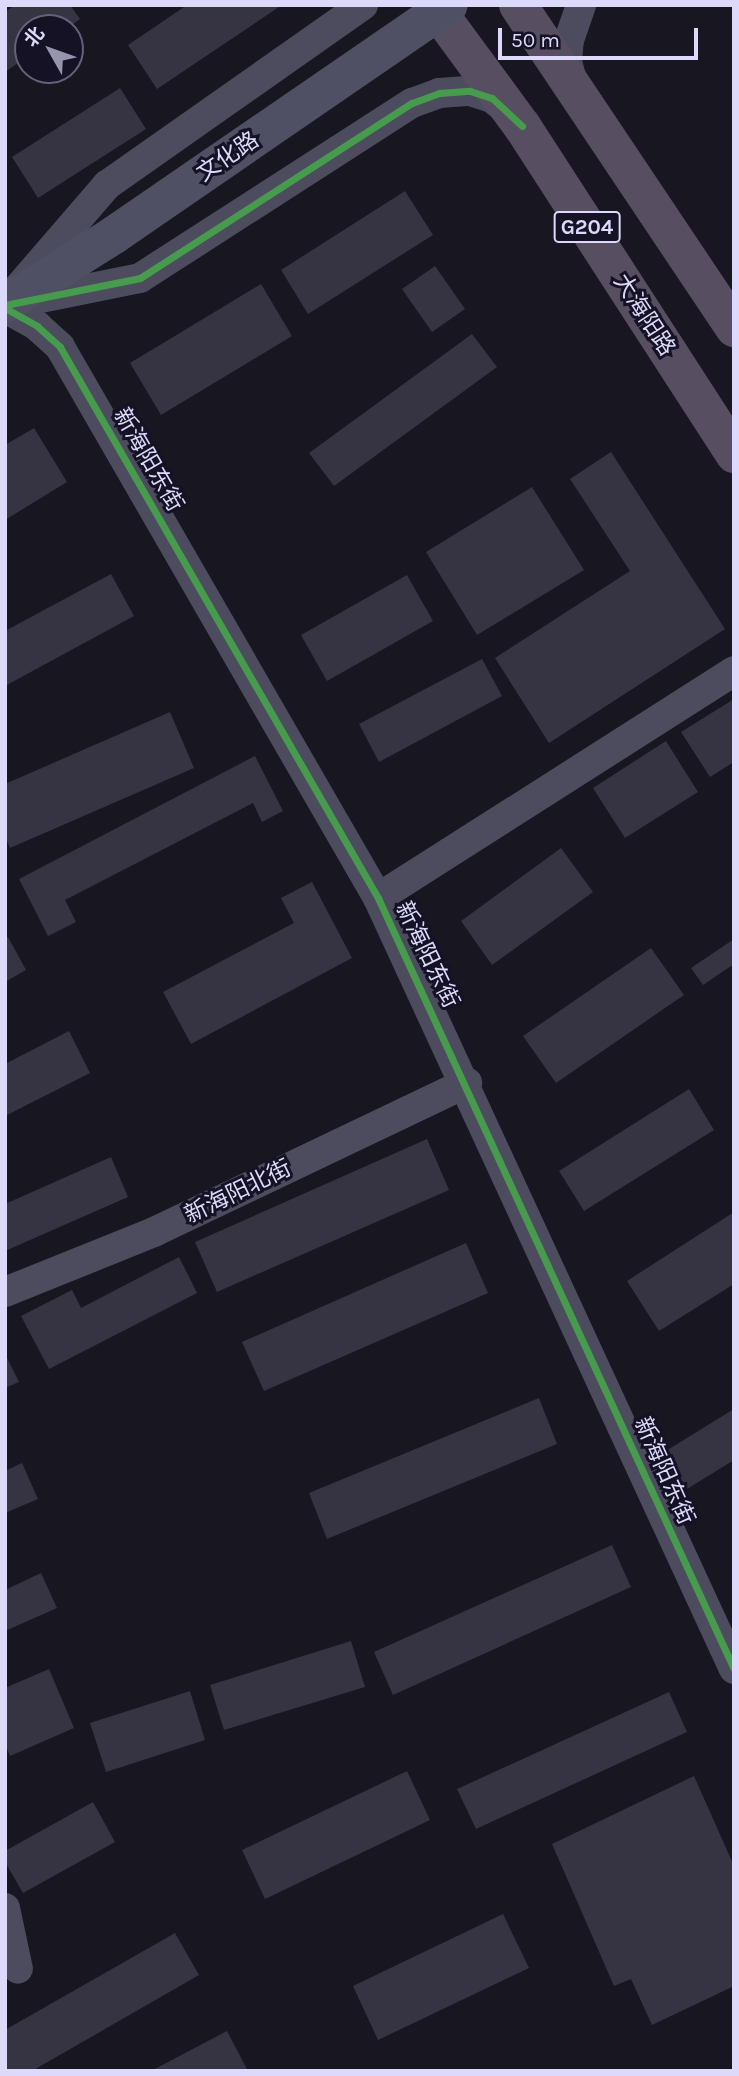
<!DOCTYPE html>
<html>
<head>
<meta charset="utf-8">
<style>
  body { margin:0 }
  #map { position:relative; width:739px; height:2076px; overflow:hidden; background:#181620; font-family:Karla,"Noto Sans SC",sans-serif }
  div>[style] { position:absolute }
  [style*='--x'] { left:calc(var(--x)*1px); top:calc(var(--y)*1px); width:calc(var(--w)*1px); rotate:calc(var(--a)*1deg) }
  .building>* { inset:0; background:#363442 }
  .minor>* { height:30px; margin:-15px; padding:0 15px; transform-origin:15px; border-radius:15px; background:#4d4c5f }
  .secondary>* { height:38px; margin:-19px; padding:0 19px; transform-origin:19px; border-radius:19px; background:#505065 }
  .trunk>* { height:38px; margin:-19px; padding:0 19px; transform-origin:19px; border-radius:19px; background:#584e62 }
  .secondary-bridge>* { height:38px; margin:-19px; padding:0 19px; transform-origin:19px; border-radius:19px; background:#505065 }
  .cycleway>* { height:7px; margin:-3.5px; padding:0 3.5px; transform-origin:3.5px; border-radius:3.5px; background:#469c4c }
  span { translate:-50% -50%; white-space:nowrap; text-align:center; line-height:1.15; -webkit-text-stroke:6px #141224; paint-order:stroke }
  .shield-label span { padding:2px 5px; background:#141224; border:2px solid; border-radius:5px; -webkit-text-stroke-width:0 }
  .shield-label { font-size:21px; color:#dcd9fa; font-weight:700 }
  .street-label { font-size:23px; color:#dcd9fa }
  .frame { position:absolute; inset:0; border:7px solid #dcd9fa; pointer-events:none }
  .north { position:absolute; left:14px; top:14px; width:70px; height:70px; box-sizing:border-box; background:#141224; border:2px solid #64627a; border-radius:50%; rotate:310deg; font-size:19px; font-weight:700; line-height:28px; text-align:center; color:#dcd9fa }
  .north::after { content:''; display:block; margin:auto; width:24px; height:32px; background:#9795ae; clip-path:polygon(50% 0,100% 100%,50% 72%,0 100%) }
  .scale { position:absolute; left:498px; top:28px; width:200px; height:32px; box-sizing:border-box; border:4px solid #dcd9fa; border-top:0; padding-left:9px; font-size:21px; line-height:24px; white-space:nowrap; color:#dcd9fa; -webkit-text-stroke:5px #141224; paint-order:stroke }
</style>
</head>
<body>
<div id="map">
  <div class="building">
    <i style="clip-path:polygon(15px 5px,70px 5px,80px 19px,68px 28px,28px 28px,28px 56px,5px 72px,5px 12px)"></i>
    <i style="clip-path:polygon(187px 5px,282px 5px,157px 89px,128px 45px)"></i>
    <i style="clip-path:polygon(120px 88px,146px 129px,38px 198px,12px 157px)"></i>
    <i style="clip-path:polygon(405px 191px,433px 235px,308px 314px,281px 270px)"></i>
    <i style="clip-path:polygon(435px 266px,465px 309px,432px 332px,402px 289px)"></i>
    <i style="clip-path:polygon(261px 284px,292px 336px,161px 415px,130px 363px)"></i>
    <i style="clip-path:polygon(472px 334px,497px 367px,334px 486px,309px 453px)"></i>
    <i style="clip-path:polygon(34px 428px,67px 482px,5px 520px,5px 445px)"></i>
    <i style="clip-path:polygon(611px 452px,725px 629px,549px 743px,495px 658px,630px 571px,570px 479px)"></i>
    <i style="clip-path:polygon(532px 487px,584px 570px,477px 635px,426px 552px)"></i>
    <i style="clip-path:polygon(111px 574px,134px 616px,5px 686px,5px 631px)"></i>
    <i style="clip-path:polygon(407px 575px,433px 621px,327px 681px,301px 635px)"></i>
    <i style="clip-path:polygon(482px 659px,502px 696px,379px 762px,359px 724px)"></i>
    <i style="clip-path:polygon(734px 699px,734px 762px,710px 777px,681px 732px)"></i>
    <i style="clip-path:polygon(170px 712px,194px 768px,10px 848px,5px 836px,5px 784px)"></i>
    <i style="clip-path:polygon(666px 741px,698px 792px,625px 838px,593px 788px)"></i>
    <i style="clip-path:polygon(255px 756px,283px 811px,262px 822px,253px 803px,65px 900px,76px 922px,48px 936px,19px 879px)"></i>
    <i style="clip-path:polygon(561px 848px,593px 892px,492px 965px,461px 921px)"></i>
    <i style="clip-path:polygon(312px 882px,352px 958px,191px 1044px,163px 992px,294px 923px,281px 898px)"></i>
    <i style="clip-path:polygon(8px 937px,26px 970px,5px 982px,5px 938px)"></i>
    <i style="clip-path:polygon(734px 939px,734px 964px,703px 985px,691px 968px)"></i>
    <i style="clip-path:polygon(651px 948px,684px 995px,556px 1083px,523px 1036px)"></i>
    <i style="clip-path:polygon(69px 1031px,90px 1073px,5px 1116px,5px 1064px)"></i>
    <i style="clip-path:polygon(689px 1089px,714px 1130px,584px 1211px,559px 1171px)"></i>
    <i style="clip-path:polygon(427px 1139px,449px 1190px,217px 1292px,195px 1242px)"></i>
    <i style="clip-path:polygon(111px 1157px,128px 1197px,5px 1251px,5px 1204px)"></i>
    <i style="clip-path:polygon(734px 1212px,734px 1284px,659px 1331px,627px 1281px)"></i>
    <i style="clip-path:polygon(466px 1243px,488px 1293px,264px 1391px,242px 1342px)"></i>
    <i style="clip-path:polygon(179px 1257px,197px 1293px,49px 1369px,21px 1316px,72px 1290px,81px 1308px)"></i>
    <i style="clip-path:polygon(5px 1354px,19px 1382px,5px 1388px)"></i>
    <i style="clip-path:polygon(539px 1398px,557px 1444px,327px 1539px,309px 1493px)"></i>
    <i style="clip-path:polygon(734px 1409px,734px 1460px,679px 1494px,656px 1457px)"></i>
    <i style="clip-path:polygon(22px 1463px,38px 1499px,5px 1513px,5px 1471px)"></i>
    <i style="clip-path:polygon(612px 1545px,631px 1587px,393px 1695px,374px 1652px)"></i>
    <i style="clip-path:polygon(41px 1573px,57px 1608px,5px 1631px,5px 1590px)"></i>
    <i style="clip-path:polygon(351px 1641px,365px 1687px,224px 1730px,210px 1685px)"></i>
    <i style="clip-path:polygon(49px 1669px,74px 1728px,10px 1756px,5px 1744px,5px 1688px)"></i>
    <i style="clip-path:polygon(190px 1691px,205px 1740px,106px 1772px,90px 1723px)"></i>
    <i style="clip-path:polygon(669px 1692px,687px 1732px,476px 1829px,457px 1789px)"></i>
    <i style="clip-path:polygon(407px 1771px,430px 1820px,265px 1899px,242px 1850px)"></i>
    <i style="clip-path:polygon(694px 1776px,734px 1866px,734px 1986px,652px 2025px,631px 1979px,614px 1986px,552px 1844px)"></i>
    <i style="clip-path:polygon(93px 1802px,115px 1842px,23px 1893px,5px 1862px,5px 1851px)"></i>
    <i style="clip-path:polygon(503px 1914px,529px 1968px,378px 2040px,353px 1986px)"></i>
    <i style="clip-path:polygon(175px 1933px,199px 1975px,32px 2071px,5px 2071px,5px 2030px)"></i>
    <i style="clip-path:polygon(227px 2031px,248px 2071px,151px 2071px)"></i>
  </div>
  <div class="minor">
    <i style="--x:573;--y:84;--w:24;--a:-105"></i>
    <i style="--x:567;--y:61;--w:21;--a:-85"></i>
    <i style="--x:569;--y:40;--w:37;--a:-71"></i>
    <i style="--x:19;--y:287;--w:135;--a:-49.2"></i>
    <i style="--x:107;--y:185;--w:313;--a:-35.1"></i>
    <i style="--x:16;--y:303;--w:126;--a:-11.4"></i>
    <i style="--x:140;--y:278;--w:323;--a:-32.8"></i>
    <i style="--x:412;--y:103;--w:29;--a:-20"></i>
    <i style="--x:439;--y:93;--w:31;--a:-4"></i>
    <i style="--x:470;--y:91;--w:23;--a:18"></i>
    <i style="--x:492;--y:98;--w:19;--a:39"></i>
    <i style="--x:5;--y:308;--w:37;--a:29"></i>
    <i style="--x:37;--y:326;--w:31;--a:42"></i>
    <i style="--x:60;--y:347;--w:636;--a:60.01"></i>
    <i style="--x:378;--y:898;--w:849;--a:65.22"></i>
    <i style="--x:378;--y:898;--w:422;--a:-32.5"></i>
    <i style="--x:5;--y:1292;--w:161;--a:-21.9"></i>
    <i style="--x:154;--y:1232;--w:347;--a:-25.5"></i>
    <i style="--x:5;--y:1908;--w:62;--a:78"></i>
  </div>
  <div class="secondary">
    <i style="--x:5;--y:304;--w:129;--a:-32.3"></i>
  </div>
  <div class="trunk">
    <i style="--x:433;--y:5;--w:150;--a:53.7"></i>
    <i style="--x:522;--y:126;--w:391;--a:57.1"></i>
    <i style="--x:518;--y:5;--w:389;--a:56.2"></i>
  </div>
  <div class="secondary-bridge">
    <i style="--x:114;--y:235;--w:406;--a:-34.5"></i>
  </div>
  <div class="cycleway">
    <i style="--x:5;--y:305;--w:138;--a:-11.3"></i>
    <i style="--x:140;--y:278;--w:323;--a:-32.8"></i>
    <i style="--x:412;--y:103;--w:29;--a:-20"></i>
    <i style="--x:439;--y:93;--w:31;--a:-4"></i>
    <i style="--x:470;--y:91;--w:23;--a:18"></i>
    <i style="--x:492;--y:98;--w:41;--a:43"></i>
    <i style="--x:5;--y:308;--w:37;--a:29"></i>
    <i style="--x:37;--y:326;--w:31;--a:42"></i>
    <i style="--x:60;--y:347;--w:636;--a:60.01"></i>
    <i style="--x:378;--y:898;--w:849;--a:65.22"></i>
  </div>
  <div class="shield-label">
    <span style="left:587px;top:227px">G204</span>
  </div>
  <div class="street-label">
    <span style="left:228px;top:157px;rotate:-34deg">文化路</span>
    <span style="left:644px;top:315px;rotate:57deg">大海阳路</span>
    <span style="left:148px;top:460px;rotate:60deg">新海阳东街</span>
    <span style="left:427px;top:955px;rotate:64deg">新海阳东街</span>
    <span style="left:238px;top:1192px;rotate:-26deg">新海阳北街</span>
    <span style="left:664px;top:1471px;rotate:66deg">新海阳东街</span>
  </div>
  <div class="frame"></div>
  <div class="north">北</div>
  <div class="scale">50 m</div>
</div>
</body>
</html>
